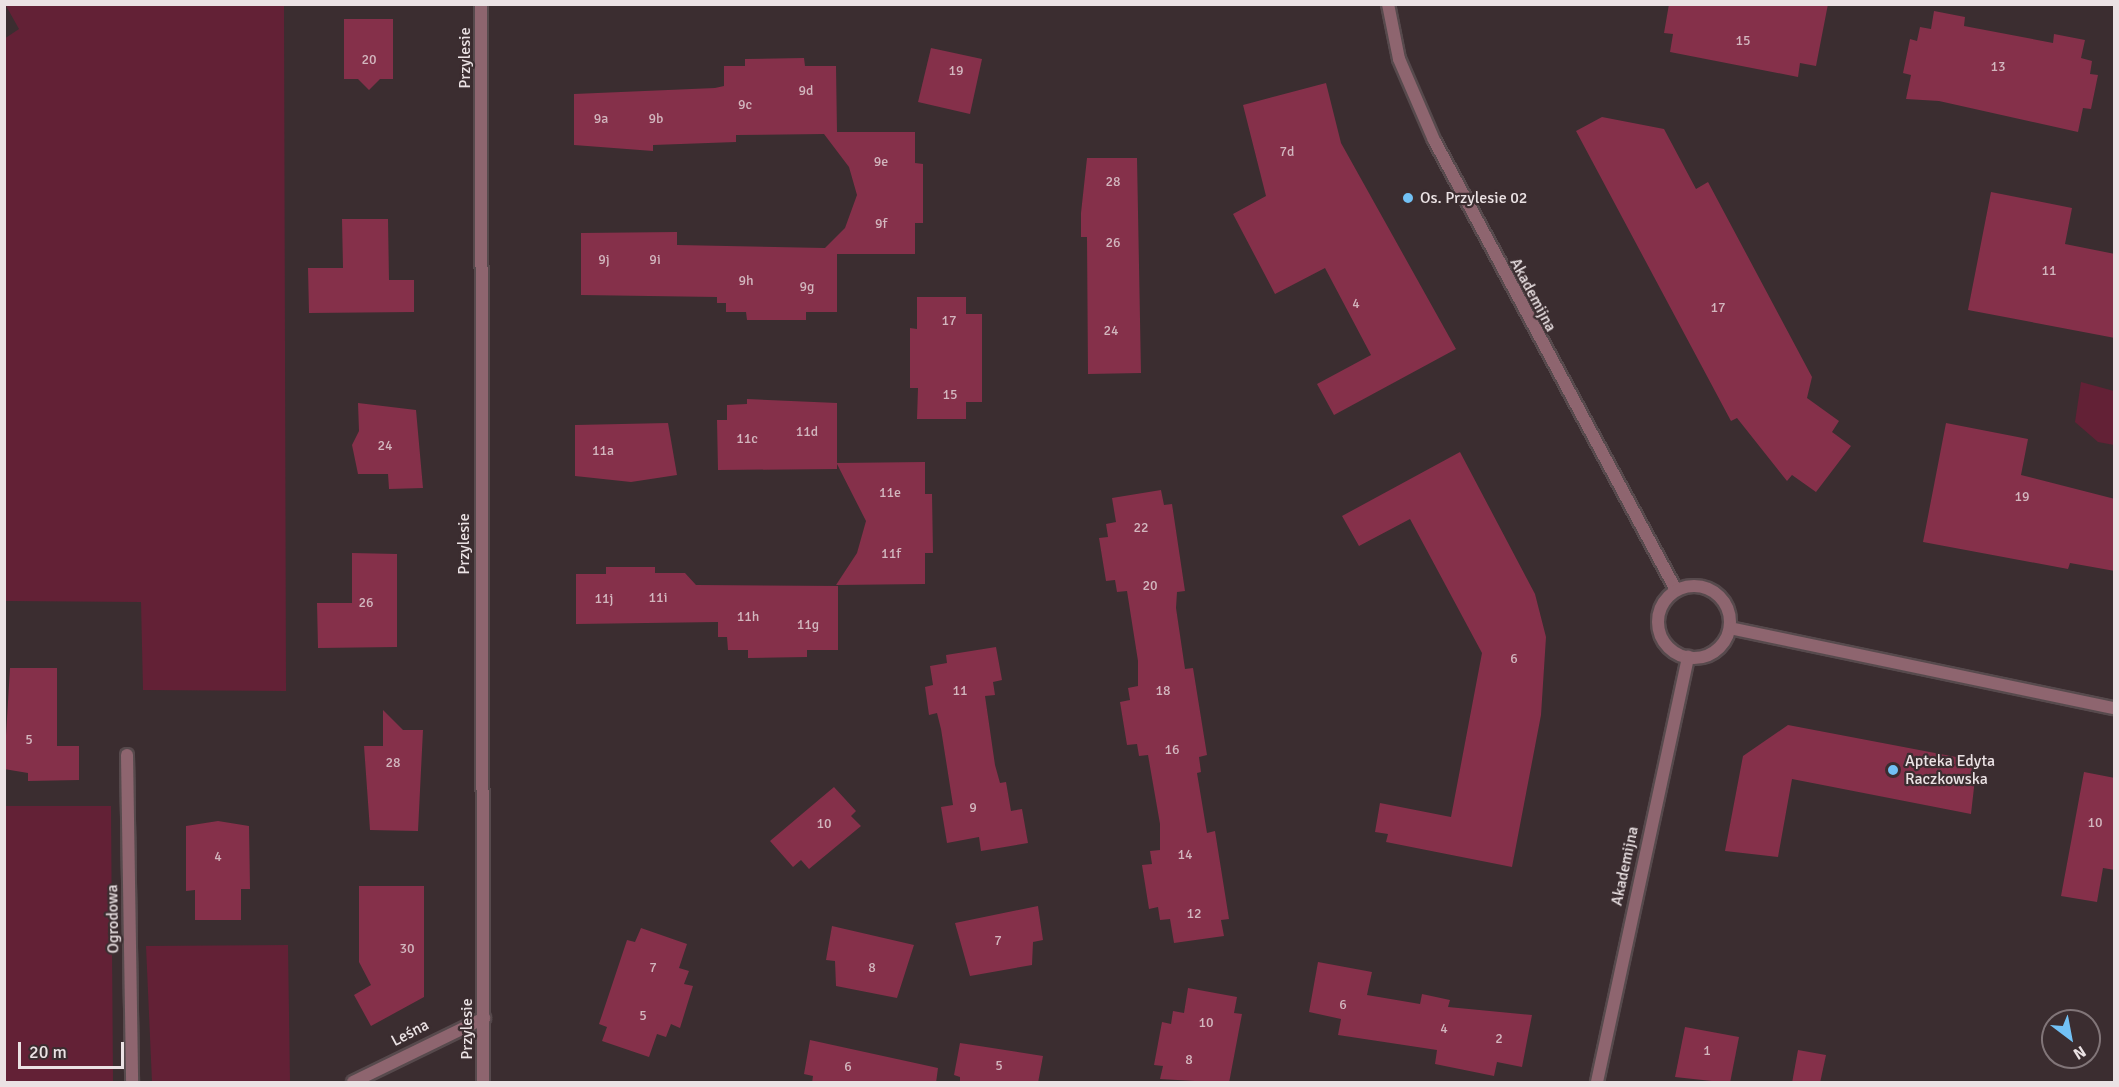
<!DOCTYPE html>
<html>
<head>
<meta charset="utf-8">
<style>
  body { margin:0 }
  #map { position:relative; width:2119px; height:1087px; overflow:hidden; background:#3b2d30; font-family:Signika,sans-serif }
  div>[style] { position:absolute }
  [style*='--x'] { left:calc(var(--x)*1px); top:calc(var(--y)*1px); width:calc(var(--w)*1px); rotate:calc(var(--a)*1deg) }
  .green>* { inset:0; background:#632136 }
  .building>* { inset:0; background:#85304a }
  .roads { filter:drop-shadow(2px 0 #574a4d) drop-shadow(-2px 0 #574a4d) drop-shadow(0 2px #574a4d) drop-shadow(0 -2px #574a4d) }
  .street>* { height:12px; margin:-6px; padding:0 6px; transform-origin:6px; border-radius:6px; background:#8e656f }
  .street>.ring { margin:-6px; padding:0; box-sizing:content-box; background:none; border:12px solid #8e656f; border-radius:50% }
  .dots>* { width:16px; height:16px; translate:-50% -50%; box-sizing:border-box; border:3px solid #3b2d30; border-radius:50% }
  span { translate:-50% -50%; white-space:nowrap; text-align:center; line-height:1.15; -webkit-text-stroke:4.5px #3b2d30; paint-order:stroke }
  .number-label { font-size:14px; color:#d2b6be }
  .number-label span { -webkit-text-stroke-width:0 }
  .street-label { font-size:16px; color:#ebe2e4 }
  .poi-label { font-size:16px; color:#ebe2e4 }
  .left { translate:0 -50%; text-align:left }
  .frame { position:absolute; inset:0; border:6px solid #ebe2e4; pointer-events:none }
  .north { position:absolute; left:2041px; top:1009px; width:60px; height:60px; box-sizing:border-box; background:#3b2d30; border:2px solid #817578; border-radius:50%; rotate:148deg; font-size:16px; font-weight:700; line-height:24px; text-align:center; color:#ebe2e4 }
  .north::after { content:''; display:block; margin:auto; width:21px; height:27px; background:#72c1f5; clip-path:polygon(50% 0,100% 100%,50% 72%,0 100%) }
  .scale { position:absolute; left:18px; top:1042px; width:106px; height:27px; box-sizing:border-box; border:3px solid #ebe2e4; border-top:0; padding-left:8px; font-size:18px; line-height:21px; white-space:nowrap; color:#ebe2e4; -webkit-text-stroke:4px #3b2d30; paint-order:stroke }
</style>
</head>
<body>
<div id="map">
  <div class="green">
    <i style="clip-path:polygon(5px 4px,284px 5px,286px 691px,143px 690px,141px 602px,5px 601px,4px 39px,19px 29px)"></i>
    <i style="clip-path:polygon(2081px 382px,2114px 391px,2114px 445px,2098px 442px,2075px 422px)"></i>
    <i style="clip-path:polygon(5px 806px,111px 806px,113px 1082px,5px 1082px)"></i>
    <i style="clip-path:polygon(288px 945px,290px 1082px,152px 1082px,146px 946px)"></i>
  </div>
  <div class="building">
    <i style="clip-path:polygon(1669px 4px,1828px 4px,1816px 66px,1800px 63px,1798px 77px,1670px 52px,1673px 34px,1664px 33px)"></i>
    <i style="clip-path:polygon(1934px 11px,1965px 17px,1964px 26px,2053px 43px,2054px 34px,2085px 40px,2081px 58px,2092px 61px,2090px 74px,2098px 75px,2091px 109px,2083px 108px,2078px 132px,1939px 101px,1906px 99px,1911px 75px,1903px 73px,1910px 39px,1917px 41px,1920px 27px,1931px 29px)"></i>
    <i style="clip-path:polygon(344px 19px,393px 19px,393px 79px,380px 79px,369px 90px,358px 79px,344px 79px)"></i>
    <i style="clip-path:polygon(931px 48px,982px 59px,970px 114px,918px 102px)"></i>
    <i style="clip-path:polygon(804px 58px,805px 66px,836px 66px,837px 132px,915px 132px,915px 163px,923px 164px,923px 223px,915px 223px,915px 254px,837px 254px,837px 312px,806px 312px,806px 320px,747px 320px,746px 312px,726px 312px,726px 303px,717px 303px,717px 297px,581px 295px,581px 233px,677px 232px,677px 245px,825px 248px,845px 228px,857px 195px,849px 167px,824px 134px,736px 135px,736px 142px,653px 145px,653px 151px,574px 145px,574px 94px,715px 88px,724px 86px,724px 66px,745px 66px,745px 59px)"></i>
    <i style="clip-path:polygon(1326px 83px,1341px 143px,1456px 349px,1334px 415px,1317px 384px,1371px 355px,1325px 268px,1275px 294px,1233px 214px,1266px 196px,1243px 105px)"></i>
    <i style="clip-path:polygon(1602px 117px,1664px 129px,1696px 189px,1708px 182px,1812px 377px,1807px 398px,1839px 421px,1832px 432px,1851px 446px,1816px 492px,1792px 475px,1787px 481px,1737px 418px,1731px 421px,1576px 131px)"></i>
    <i style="clip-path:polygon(1087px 158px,1137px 158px,1141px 373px,1088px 374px,1087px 237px,1081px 237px,1081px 213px)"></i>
    <i style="clip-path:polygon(1991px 192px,2072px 208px,2065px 244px,2115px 254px,2115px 338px,1968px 310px)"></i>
    <i style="clip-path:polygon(342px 219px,388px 219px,389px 280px,414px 280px,414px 312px,309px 313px,308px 268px,343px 268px)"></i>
    <i style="clip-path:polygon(917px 297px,966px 297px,966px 314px,982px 314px,982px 402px,966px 402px,966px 419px,917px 419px,918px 388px,910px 388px,910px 328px,917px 329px)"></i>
    <i style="clip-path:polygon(747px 399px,837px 403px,837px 463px,925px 462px,925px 494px,932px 494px,933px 553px,925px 553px,925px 584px,836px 585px,857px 553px,866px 521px,837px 464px,837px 469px,718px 470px,717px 420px,727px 420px,727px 405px,747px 404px)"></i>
    <i style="clip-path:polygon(358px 403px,416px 410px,423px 488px,389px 489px,388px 474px,358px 474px,352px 445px,359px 431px)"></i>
    <i style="clip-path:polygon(668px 423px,677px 475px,631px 482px,575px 476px,575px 425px)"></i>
    <i style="clip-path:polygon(1946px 423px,2028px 439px,2021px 475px,2115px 499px,2115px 571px,2070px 563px,2068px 569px,1923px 542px)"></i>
    <i style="clip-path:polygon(1460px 452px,1535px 594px,1546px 637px,1541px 715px,1512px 867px,1386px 842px,1388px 834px,1375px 832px,1380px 803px,1451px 817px,1482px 653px,1410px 519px,1359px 546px,1342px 516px)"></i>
    <i style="clip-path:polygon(1161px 490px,1164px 505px,1172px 504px,1185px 591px,1177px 592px,1176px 608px,1185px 669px,1193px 668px,1207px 755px,1199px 757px,1201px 772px,1197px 773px,1207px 833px,1215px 831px,1229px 919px,1221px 920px,1224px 936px,1174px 943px,1170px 919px,1160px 920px,1158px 907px,1149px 909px,1142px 865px,1152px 864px,1150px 851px,1160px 850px,1160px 824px,1148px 755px,1139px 756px,1137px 744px,1127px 745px,1120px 702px,1130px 700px,1128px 688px,1138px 686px,1138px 661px,1127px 591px,1117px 592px,1115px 580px,1106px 581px,1099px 538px,1108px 537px,1106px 524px,1116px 522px,1112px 498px)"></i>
    <i style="clip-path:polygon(352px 553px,397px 554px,397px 647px,318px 648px,317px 603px,352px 603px)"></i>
    <i style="clip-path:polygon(606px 567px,655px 567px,655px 573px,685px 573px,696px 585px,838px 586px,838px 650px,807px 650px,807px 657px,748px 658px,748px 650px,728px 650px,727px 637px,718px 637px,718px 622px,576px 624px,576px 574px,606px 574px)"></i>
    <i style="clip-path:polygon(996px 647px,1002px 680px,993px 682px,995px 695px,985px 696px,995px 765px,1000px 783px,1006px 782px,1011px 811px,1022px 809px,1028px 843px,981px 851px,979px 837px,947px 843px,941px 807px,953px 805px,941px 729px,937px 713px,929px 715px,925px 687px,933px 685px,930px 666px,947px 663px,946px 655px)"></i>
    <i style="clip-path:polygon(10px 668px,57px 668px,57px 746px,79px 746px,79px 780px,28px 781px,28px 773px,4px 769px)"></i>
    <i style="clip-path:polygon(383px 710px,403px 730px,423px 730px,418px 831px,370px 830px,364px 746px,383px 746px)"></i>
    <i style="clip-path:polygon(1788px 725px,1977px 761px,1971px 814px,1792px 779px,1778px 857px,1725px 851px,1743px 756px)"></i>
    <i style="clip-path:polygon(2084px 772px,2115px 778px,2115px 870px,2103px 868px,2097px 902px,2061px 896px)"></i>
    <i style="clip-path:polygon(834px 787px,856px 811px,851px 816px,861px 826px,809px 869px,801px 860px,793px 867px,770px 841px)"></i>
    <i style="clip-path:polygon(218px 821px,249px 826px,250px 889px,241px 889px,241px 920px,195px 920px,195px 890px,186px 891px,186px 826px)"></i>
    <i style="clip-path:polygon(359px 886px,424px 886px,424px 997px,371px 1026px,354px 995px,371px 985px,359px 962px)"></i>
    <i style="clip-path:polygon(1038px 906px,1043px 940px,1033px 942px,1032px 965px,970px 976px,955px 923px)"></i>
    <i style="clip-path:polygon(832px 926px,914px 945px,897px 998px,836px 986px,835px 961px,826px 960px)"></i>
    <i style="clip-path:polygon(641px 928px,687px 944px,679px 968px,689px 971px,684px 984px,693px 986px,680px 1028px,671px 1024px,666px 1037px,657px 1034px,649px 1057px,602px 1041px,607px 1027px,599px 1024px,627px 940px,635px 942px)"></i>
    <i style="clip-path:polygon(1318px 962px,1372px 972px,1367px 995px,1420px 1004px,1422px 994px,1450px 1000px,1448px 1007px,1532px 1015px,1522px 1067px,1497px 1062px,1494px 1076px,1435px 1064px,1437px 1050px,1338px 1035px,1341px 1019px,1309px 1012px)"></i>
    <i style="clip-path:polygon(1188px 988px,1237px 997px,1234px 1013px,1242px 1014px,1229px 1083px,1160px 1079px,1163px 1066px,1154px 1065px,1162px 1022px,1171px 1024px,1173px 1011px,1184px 1013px)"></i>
    <i style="clip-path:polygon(1685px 1027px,1739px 1037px,1730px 1083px,1675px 1077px)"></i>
    <i style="clip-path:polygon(810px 1040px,938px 1068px,936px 1083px,812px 1083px,813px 1076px,804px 1074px)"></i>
    <i style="clip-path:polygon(960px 1043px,1043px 1056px,1038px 1083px,960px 1083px,960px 1077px,954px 1075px)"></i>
    <i style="clip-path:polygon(1798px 1050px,1826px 1055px,1820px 1083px,1792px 1083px)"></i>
  </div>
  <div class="roads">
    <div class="street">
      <i style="--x:481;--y:4;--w:1078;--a:89.89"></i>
      <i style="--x:1388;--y:4;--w:56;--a:78.7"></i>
      <i style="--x:1399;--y:59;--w:88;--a:66.6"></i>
      <i style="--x:1434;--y:140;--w:511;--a:61.73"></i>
      <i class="ring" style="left:1658px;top:586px;width:60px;height:60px"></i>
      <i style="--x:1730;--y:628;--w:392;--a:11.8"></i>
      <i style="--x:127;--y:755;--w:327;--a:89.1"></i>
      <i style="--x:353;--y:1082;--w:146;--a:-26"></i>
      <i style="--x:1597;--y:1082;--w:435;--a:-77.9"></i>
    </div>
  </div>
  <div class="dots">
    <i style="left:1408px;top:198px;background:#72c1f5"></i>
    <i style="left:1893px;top:770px;background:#72c1f5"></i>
  </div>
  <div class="number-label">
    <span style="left:1743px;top:41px">15</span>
    <span style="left:369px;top:60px">20</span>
    <span style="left:1998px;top:67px">13</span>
    <span style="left:956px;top:71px">19</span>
    <span style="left:806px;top:91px">9d</span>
    <span style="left:745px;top:105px">9c</span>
    <span style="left:601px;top:119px">9a</span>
    <span style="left:656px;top:119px">9b</span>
    <span style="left:1287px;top:152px">7d</span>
    <span style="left:881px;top:162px">9e</span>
    <span style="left:1113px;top:182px">28</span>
    <span style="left:881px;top:224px">9f</span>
    <span style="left:1113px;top:243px">26</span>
    <span style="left:604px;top:260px">9j</span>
    <span style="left:655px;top:260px">9i</span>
    <span style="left:2049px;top:271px">11</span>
    <span style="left:746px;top:281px">9h</span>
    <span style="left:807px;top:287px">9g</span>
    <span style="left:1356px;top:304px">4</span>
    <span style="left:1718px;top:308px">17</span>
    <span style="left:949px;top:321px">17</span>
    <span style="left:1111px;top:331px">24</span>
    <span style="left:950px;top:395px">15</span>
    <span style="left:807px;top:432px">11d</span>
    <span style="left:747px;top:439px">11c</span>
    <span style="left:385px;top:446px">24</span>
    <span style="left:603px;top:451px">11a</span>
    <span style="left:890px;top:493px">11e</span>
    <span style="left:2022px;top:497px">19</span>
    <span style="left:1141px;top:528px">22</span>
    <span style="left:891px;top:554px">11f</span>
    <span style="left:1150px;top:586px">20</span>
    <span style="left:658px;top:598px">11i</span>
    <span style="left:604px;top:599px">11j</span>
    <span style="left:366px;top:603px">26</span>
    <span style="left:748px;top:617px">11h</span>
    <span style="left:808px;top:625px">11g</span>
    <span style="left:1514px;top:659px">6</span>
    <span style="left:960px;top:691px">11</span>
    <span style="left:1163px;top:691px">18</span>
    <span style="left:29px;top:740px">5</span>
    <span style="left:1172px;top:750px">16</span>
    <span style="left:393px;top:763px">28</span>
    <span style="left:973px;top:808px">9</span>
    <span style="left:2095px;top:823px">10</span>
    <span style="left:824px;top:824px">10</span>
    <span style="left:1185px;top:855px">14</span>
    <span style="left:218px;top:857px">4</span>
    <span style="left:1194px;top:914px">12</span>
    <span style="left:998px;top:941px">7</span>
    <span style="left:407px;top:949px">30</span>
    <span style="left:653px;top:968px">7</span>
    <span style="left:872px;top:968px">8</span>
    <span style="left:1343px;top:1005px">6</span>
    <span style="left:643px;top:1016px">5</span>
    <span style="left:1206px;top:1023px">10</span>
    <span style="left:1444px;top:1029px">4</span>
    <span style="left:1499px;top:1039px">2</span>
    <span style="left:1707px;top:1051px">1</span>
    <span style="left:1189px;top:1060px">8</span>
    <span style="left:999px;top:1066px">5</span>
    <span style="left:848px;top:1067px">6</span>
  </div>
  <div class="street-label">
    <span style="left:465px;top:58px;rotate:-90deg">Przylesie</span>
    <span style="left:1533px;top:295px;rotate:62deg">Akademijna</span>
    <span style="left:464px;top:544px;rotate:-90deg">Przylesie</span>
    <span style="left:1625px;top:866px;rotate:-78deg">Akademijna</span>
    <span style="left:113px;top:919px;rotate:-91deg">Ogrodowa</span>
    <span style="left:467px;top:1029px;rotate:-90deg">Przylesie</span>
    <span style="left:410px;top:1033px;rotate:-28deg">Leśna</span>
  </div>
  <div class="poi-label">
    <span class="left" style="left:1420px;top:198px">Os. Przylesie 02</span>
    <span class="left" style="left:1905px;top:770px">Apteka Edyta<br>Raczkowska</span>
  </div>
  <div class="frame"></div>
  <div class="north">N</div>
  <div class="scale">20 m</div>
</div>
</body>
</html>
